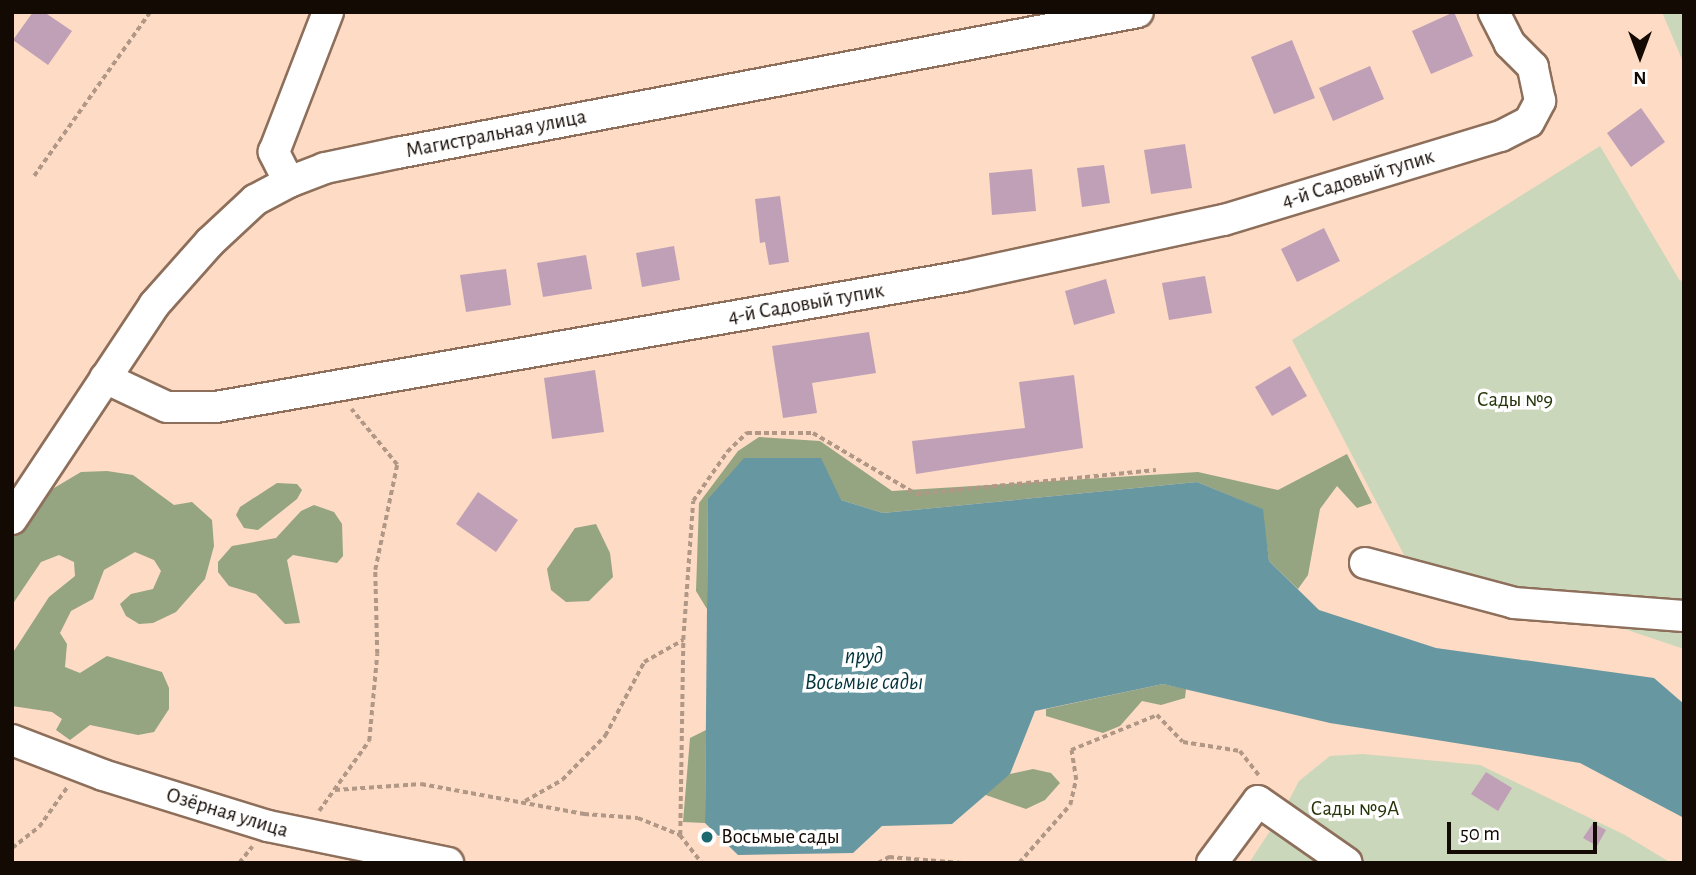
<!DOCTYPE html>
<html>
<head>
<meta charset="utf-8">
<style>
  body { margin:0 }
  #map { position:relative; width:1696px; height:875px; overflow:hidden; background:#fddbc4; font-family:"Alegreya Sans",sans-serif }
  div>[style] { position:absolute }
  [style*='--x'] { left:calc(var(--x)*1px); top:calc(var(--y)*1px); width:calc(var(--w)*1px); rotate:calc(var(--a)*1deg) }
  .green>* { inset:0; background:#cbd7bb }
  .forest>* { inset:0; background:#95a481 }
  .water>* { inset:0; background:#6797a0 }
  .building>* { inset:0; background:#c0a0b7 }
  .path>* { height:3.5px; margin-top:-1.75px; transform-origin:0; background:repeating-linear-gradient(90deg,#b19786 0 5px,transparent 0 8.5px) }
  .roads { filter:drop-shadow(2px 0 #8d6f5b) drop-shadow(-2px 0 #8d6f5b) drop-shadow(0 2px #8d6f5b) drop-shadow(0 -2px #8d6f5b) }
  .minor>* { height:30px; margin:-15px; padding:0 15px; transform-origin:15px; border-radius:15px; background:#fff }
  .dots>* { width:19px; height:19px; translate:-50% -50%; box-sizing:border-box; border:4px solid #fff; border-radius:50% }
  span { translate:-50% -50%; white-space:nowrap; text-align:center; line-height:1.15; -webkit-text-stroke:7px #fff; paint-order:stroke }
  .street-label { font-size:21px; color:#140a04 }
  .park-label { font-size:21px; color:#253409 }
  .poi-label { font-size:21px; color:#140a04 }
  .left { translate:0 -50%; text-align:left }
  .water-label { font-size:23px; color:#03343c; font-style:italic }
  .frame { position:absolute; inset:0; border:14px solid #140a04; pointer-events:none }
  .north { position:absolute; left:1605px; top:21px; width:70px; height:70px; -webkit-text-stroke:5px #fff; paint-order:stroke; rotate:180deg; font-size:19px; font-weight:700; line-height:28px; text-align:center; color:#140a04 }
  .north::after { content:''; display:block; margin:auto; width:24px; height:32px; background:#140a04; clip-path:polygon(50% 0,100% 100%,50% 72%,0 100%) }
  .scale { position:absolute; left:1447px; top:822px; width:150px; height:32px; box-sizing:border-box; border:4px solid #140a04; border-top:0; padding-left:9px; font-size:21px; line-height:24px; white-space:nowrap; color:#140a04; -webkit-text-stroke:5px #fff; paint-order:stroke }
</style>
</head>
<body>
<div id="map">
  <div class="green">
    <i style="clip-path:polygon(1662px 12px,1684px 12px,1684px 64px)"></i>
    <i style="clip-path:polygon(1600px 146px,1680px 281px,1684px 279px,1684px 649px,1404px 555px,1292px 340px)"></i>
    <i style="clip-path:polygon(1363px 754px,1480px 765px,1625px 835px,1671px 863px,1249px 863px,1276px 822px,1289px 830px,1300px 812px,1288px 802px,1299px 781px,1330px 756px)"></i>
  </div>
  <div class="forest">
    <i style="clip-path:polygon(759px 437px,820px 441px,892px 491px,1198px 472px,1278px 490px,1347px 454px,1372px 503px,1357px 508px,1337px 486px,1320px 509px,1308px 575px,1298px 589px,1269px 561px,1262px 509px,1197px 482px,883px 513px,841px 500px,708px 499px,707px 609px,696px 591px,699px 503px,738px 451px)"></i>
    <i style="clip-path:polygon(107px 471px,133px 475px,174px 505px,192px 502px,212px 520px,214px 546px,205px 579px,176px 612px,153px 623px,139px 624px,126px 616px,120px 604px,131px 594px,153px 589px,161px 571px,154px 560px,135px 552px,104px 570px,93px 599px,71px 611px,60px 633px,67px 644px,65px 667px,80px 673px,107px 656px,162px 672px,169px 688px,169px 709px,154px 732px,138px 735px,90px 725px,70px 740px,56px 730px,62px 719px,52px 712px,12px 706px,12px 654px,49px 597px,75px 576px,74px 562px,59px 555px,41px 562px,12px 605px,12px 535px,49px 491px,81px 472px)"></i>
    <i style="clip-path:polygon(277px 483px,297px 484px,302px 490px,297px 499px,258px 530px,244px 528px,236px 515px,240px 507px)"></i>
    <i style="clip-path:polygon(314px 505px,334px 512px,342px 524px,343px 556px,337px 563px,293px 555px,287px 560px,300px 623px,285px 624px,256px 594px,229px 586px,218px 572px,218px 562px,232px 546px,276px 538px,301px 511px)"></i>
    <i style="clip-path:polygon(596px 524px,610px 553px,613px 577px,589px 601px,566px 602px,551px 590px,547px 569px,575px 528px)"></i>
    <i style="clip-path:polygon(1163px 684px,1186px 689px,1185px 698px,1161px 705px,1142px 701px,1120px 726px,1103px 733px,1046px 716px,1046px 709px)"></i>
    <i style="clip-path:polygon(706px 730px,705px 823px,683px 822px,690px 738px)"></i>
    <i style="clip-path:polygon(1033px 769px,1051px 773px,1060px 783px,1045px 800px,1026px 809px,983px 794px,1010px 774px)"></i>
  </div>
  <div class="water">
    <i style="clip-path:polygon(744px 458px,821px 458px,841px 500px,883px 513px,1197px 482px,1263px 509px,1269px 561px,1319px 610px,1436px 648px,1654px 678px,1684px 704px,1684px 818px,1580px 763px,1330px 723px,1163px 684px,1035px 711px,1010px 774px,952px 824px,882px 826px,853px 853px,738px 855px,705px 823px,708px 499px)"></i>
  </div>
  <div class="building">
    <i style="clip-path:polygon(33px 12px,44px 12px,72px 31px,48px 65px,13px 40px)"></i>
    <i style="clip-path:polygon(1454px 12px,1473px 56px,1431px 74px,1412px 31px)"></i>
    <i style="clip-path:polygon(1292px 40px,1315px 98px,1274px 114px,1251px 57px)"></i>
    <i style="clip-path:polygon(1370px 66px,1384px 99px,1333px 121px,1319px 88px)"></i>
    <i style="clip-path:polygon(1641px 108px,1665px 142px,1631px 167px,1607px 133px)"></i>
    <i style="clip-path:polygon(1185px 144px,1192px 188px,1151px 194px,1144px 150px)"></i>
    <i style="clip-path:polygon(1104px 165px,1110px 203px,1082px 207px,1077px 168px)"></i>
    <i style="clip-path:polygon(1032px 169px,1036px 211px,992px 215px,989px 173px)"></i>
    <i style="clip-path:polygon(780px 196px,789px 262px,769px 265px,765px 242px,760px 243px,755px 199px)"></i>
    <i style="clip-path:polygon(1324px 228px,1340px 261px,1297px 282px,1281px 249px)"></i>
    <i style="clip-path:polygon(674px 246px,680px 280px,642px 287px,636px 253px)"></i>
    <i style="clip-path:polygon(586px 255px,592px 289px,543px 297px,537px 263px)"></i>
    <i style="clip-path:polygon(506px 269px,511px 305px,466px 312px,460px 275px)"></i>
    <i style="clip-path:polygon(1205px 276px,1212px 313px,1169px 320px,1162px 283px)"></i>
    <i style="clip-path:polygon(1106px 279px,1115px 313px,1074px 325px,1065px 291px)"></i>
    <i style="clip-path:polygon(869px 332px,876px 373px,812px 383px,817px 413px,783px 418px,772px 346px)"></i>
    <i style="clip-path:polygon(1290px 366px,1307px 396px,1272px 416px,1255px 387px)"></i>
    <i style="clip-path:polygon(595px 370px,604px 432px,552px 439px,544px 378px)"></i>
    <i style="clip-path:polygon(1074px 375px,1083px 448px,916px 474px,912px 441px,1025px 428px,1019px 382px)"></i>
    <i style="clip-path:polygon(478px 492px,518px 520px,496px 552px,456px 524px)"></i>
    <i style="clip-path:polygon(1486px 772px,1512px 788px,1498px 811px,1471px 794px)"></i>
    <i style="clip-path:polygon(1593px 823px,1606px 830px,1597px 846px,1583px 838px)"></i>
  </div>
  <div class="path">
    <i style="--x:34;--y:176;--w:201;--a:-54.7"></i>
    <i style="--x:335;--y:790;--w:86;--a:-4"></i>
    <i style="--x:421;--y:784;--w:166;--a:10.4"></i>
    <i style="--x:584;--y:814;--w:54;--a:4.2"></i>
    <i style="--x:638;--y:818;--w:45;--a:22"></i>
    <i style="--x:680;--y:835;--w:36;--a:52"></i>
    <i style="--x:525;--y:801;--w:43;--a:-29.6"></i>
    <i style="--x:562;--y:780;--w:62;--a:-45.7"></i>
    <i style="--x:605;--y:736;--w:84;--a:-62.2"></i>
    <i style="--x:644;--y:662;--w:45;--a:-29.4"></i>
    <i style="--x:319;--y:811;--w:86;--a:-54.5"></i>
    <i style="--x:369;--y:741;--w:87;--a:-84.7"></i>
    <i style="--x:377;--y:654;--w:84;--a:-91.4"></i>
    <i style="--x:375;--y:570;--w:107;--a:-78.2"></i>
    <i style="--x:397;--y:465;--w:72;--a:-129.4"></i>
    <i style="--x:680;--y:835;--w:195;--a:-89.1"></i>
    <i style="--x:683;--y:640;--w:139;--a:-85.9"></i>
    <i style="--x:693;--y:501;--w:60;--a:-55.2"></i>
    <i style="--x:727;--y:452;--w:28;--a:-44"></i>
    <i style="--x:747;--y:433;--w:66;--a:0"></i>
    <i style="--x:813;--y:433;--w:120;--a:30.6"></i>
    <i style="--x:916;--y:494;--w:241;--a:-5.7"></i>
    <i style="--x:12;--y:848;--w:34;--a:-38"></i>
    <i style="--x:39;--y:827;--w:50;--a:-54.7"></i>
    <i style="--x:239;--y:863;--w:21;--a:-51"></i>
    <i style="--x:878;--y:863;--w:13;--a:-29"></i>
    <i style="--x:889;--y:857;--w:73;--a:4.7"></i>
    <i style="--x:1019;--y:863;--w:77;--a:-48.7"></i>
    <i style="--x:1070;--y:805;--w:26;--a:-77"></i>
    <i style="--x:1076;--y:780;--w:30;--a:-99"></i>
    <i style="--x:1071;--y:750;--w:93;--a:-22.1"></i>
    <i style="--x:1157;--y:715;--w:37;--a:46"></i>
    <i style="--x:1183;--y:742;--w:58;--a:9"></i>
    <i style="--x:1240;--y:751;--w:33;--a:52"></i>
  </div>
  <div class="roads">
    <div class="minor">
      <i style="--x:289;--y:182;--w:34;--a:-117"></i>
      <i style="--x:274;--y:152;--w:150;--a:-68.9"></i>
      <i style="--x:105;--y:378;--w:68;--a:25.1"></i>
      <i style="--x:167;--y:407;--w:49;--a:0"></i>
      <i style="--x:216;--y:407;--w:759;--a:-9.93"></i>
      <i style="--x:964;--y:276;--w:266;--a:-12.2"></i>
      <i style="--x:1224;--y:220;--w:289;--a:-16.9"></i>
      <i style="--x:1501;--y:136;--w:31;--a:-27"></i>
      <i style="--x:1529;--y:122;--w:24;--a:-62"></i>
      <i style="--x:1540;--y:101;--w:35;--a:-102"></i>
      <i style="--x:1533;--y:67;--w:33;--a:-135"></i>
      <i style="--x:1510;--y:44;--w:36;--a:-117"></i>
      <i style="--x:12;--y:519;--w:257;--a:-56.4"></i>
      <i style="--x:154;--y:305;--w:84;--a:-48.4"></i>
      <i style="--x:210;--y:242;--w:62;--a:-43"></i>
      <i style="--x:255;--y:200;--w:38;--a:-28"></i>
      <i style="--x:289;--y:182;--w:39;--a:-21"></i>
      <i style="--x:325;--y:168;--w:74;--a:-11.8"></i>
      <i style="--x:397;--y:153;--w:754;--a:-10.77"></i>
      <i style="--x:1365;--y:563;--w:154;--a:15"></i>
      <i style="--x:1514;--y:603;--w:170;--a:4.4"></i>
      <i style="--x:12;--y:740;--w:97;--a:21"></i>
      <i style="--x:103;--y:775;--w:173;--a:17.2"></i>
      <i style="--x:268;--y:826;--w:184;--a:11.6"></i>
      <i style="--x:1212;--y:863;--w:77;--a:-53.4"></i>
      <i style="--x:1258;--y:801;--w:108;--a:34.9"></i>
    </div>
  </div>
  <div class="dots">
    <i style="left:707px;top:837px;background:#1c686f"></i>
  </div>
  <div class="street-label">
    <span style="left:496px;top:134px;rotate:-11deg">Магистральная улица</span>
    <span style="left:1358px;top:179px;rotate:-17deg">4-й Садовый тупик</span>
    <span style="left:806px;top:304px;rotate:-10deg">4-й Садовый тупик</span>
    <span style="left:227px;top:813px;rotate:17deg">Озёрная улица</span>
  </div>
  <div class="park-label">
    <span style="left:1515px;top:400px">Сады №9</span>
    <span style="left:1355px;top:809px">Сады №9А</span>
  </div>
  <div class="poi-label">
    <span class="left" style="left:721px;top:837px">Восьмые сады</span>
  </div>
  <div class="water-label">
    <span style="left:864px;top:670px">пруд<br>Восьмые сады</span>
  </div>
  <div class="frame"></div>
  <div class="north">N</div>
  <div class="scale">50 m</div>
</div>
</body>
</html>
